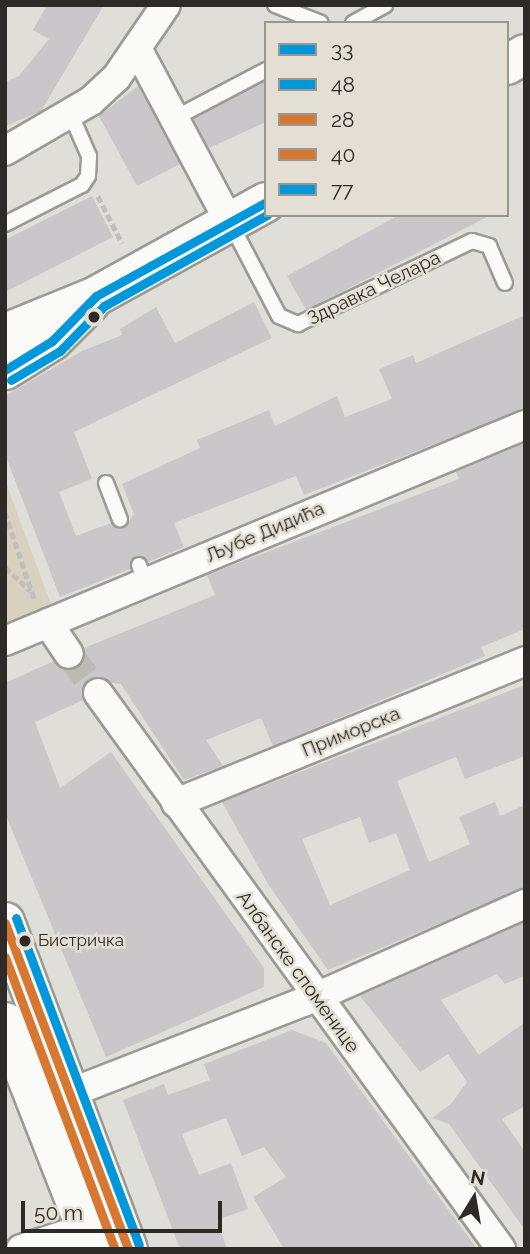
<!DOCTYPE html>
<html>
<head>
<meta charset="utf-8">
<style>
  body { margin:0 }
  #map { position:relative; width:530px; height:1254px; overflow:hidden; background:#e0ded8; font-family:Raleway,sans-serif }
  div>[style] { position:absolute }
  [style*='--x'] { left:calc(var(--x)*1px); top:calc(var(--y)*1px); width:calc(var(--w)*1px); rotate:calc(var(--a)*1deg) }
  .green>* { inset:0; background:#d9d1c0 }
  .building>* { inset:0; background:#cac6c9 }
  .minor-tunnel>* { height:28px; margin-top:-14px; transform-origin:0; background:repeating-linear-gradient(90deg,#bcbab5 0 28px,transparent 0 42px) }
  .path>* { height:4.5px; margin-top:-2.25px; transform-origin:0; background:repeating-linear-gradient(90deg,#c1bfbe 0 7px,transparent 0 10.5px) }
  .roads { filter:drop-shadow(2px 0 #9b9a95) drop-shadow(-2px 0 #9b9a95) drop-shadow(0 2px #9b9a95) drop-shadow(0 -2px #9b9a95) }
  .service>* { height:14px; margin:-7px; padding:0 7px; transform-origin:7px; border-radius:7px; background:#fafaf9 }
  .minor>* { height:28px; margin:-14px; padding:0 14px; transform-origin:14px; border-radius:14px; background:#fafaf9 }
  .secondary>* { height:38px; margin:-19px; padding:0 19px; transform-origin:19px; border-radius:19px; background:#fafaf9 }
  .bus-1>* { height:9px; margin:-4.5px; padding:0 4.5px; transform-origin:4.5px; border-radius:4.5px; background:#0098da }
  .bus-2>* { height:9px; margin:-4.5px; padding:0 4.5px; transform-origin:4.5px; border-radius:4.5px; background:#0098da }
  .bus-3>* { height:9px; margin:-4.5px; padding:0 4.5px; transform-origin:4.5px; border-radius:4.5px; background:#d77832 }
  .bus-4>* { height:9px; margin:-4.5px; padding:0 4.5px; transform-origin:4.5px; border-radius:4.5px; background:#d77832 }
  .bus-5>* { height:9px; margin:-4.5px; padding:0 4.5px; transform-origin:4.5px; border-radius:4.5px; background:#0098da }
  .dots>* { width:19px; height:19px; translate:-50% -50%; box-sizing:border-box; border:4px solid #e4dfd4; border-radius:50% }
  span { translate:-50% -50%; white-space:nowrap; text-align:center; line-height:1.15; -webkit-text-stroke:5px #e4dfd4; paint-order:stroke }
  .bus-label { font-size:17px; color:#2d2a27 }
  .left { translate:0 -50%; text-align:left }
  .street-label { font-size:19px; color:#2d2a27 }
  .frame { position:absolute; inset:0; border:7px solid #2d2a27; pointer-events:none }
  .legend { position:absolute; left:264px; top:21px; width:245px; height:196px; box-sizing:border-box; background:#e4dfd4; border:2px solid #9b978f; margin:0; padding:9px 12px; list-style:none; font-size:21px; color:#2d2a27 }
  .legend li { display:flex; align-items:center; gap:14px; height:35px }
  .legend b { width:35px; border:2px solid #9b978f }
  .north { position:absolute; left:439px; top:1163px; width:70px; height:70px; -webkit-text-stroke:5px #e4dfd4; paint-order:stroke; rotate:11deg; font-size:19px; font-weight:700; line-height:28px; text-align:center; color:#2d2a27 }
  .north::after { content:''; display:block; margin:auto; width:24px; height:32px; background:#2d2a27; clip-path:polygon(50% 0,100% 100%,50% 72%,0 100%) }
  .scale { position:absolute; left:21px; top:1201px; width:201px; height:32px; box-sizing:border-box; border:4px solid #2d2a27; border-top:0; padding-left:9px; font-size:21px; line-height:24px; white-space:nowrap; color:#2d2a27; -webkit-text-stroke:5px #e4dfd4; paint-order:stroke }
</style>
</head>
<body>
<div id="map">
  <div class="green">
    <i style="clip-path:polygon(5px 480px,52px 607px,5px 625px)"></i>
  </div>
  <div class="building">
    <i style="clip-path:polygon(47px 5px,104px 5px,41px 111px,5px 126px,5px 82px,19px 76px,49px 39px,33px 30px)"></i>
    <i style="clip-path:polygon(266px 81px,266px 122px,209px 148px,194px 119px)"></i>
    <i style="clip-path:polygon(138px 86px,180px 164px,137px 186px,99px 116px)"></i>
    <i style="clip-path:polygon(92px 196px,113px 237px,5px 292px,5px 240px)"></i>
    <i style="clip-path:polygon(399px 215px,491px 215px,306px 310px,287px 276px)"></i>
    <i style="clip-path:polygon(254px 302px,272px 338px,74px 432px,92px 479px,59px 492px,76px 536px,111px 523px,118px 528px,127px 525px,134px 514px,122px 484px,200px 448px,197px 440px,269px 410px,275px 426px,337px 396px,345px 417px,392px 399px,379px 369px,413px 355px,416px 363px,525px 315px,525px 409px,304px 495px,296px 476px,174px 523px,184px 547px,148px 562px,135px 556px,130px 569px,60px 597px,5px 454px,5px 396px,82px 351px,122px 335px,120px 329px,156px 307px,175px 343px)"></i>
    <i style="clip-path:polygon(525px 443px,525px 629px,481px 647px,485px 656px,273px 746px,261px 718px,206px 740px,223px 766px,184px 780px,121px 684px,89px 679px,83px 700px,35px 722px,60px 788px,111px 752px,264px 968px,264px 987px,106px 1057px,5px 813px,5px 683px,54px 661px,62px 669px,78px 668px,84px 648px,215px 595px,207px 575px,459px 479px,456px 472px)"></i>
    <i style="clip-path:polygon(evenodd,525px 685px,525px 756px,465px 779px,456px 757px,397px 781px,429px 862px,470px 844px,459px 817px,495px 802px,500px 816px,525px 805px,525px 888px,328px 970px,268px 884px,222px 802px,525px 685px,360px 817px,369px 843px,396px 833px,410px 870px,330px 905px,302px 839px,360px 817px)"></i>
    <i style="clip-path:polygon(525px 922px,525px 976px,505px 984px,497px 974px,441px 1000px,479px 1055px,525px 1022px,525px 1106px,502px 1119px,525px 1152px,525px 1230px,449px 1124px,432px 1118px,451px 1104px,467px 1082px,448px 1054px,420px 1072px,360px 996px)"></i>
    <i style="clip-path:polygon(292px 1030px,326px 1043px,477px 1249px,284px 1249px,253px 1197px,286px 1177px,264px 1147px,242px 1156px,226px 1118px,182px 1134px,199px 1175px,231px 1163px,248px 1209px,217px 1220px,227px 1249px,180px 1249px,123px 1100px,164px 1084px,168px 1095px,210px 1080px,204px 1064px)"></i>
  </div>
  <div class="minor-tunnel">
    <i style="--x:69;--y:654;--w:49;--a:53.4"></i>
  </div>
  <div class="path">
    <i style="--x:98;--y:196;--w:53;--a:62.9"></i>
    <i style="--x:5;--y:512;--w:94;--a:71.4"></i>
    <i style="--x:5;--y:567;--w:35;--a:43"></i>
  </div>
  <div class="roads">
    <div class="service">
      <i style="--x:275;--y:5;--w:49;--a:21.4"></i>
      <i style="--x:353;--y:23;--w:37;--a:-29"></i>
      <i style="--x:175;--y:118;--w:103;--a:-27.8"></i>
      <i style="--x:5;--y:224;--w:86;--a:-26.9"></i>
      <i style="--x:82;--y:185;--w:11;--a:-56"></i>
      <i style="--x:88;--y:176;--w:20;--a:-87"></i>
      <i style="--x:89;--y:156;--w:43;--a:-113.6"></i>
      <i style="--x:231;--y:224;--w:104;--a:62.4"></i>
      <i style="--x:279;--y:316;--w:21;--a:23"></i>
      <i style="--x:298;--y:324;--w:193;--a:-25.5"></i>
      <i style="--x:472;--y:241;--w:18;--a:16"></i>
      <i style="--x:489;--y:246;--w:40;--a:66.6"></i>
      <i style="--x:106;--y:483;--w:39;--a:69"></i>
      <i style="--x:139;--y:565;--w:18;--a:71"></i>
    </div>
    <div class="minor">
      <i style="--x:138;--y:50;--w:196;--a:62"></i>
      <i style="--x:5;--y:151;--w:99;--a:-30.2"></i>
      <i style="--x:91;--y:101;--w:34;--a:-43"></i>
      <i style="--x:116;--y:78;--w:88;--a:-55.6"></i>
      <i style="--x:48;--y:623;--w:37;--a:56"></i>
      <i style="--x:5;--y:641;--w:563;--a:-22.56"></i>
      <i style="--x:98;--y:693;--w:687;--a:54.06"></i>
      <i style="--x:176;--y:803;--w:377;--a:-22.1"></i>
      <i style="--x:70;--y:1093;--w:264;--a:-21.3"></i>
      <i style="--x:316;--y:997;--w:229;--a:-24"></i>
      <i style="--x:21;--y:1249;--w:68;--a:-17.9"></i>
    </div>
    <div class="secondary">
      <i style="--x:507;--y:65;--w:21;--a:-31"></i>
      <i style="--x:5;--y:333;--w:98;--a:-22.1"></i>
      <i style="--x:96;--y:296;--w:194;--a:-28.9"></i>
      <i style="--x:5;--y:370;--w:55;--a:-31.7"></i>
      <i style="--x:52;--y:341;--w:54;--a:-45"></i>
      <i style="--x:5;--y:922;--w:349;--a:69.4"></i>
      <i style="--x:5;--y:1022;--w:244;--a:68.6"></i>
    </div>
  </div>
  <div class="bus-1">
    <i style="--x:5;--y:370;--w:55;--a:-31.7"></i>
    <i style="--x:52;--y:341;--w:63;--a:-45.6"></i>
    <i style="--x:96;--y:296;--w:194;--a:-28.9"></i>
  </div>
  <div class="bus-2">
    <i style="--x:11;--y:380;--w:57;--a:-30.6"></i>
    <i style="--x:60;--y:351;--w:63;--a:-45.6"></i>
    <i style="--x:104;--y:306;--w:187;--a:-29.2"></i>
  </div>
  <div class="bus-3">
    <i style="--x:5;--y:923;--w:348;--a:69.3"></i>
  </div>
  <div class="bus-4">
    <i style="--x:5;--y:957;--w:312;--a:69.4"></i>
  </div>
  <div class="bus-5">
    <i style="--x:16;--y:918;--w:349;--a:69.4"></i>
  </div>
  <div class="dots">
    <i style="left:94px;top:317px;background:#2d2a27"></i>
    <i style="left:25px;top:941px;background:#2d2a27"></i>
  </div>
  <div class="bus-label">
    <span class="left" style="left:38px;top:941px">Бистричка</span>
  </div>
  <div class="street-label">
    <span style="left:374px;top:288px;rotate:-26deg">Здравка Челара</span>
    <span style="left:265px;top:532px;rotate:-23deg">Љубе Дидића</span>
    <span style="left:351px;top:732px;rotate:-22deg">Приморска</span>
    <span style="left:298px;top:972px;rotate:54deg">Албанске споменице</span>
  </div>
  <div class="frame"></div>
  <ul class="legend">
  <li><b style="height:9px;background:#0098da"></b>33</li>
  <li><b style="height:9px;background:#0098da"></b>48</li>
  <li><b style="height:9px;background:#d77832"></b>28</li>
  <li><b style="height:9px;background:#d77832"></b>40</li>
  <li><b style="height:9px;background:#0098da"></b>77</li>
  </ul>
  <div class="north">N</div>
  <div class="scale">50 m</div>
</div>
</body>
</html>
